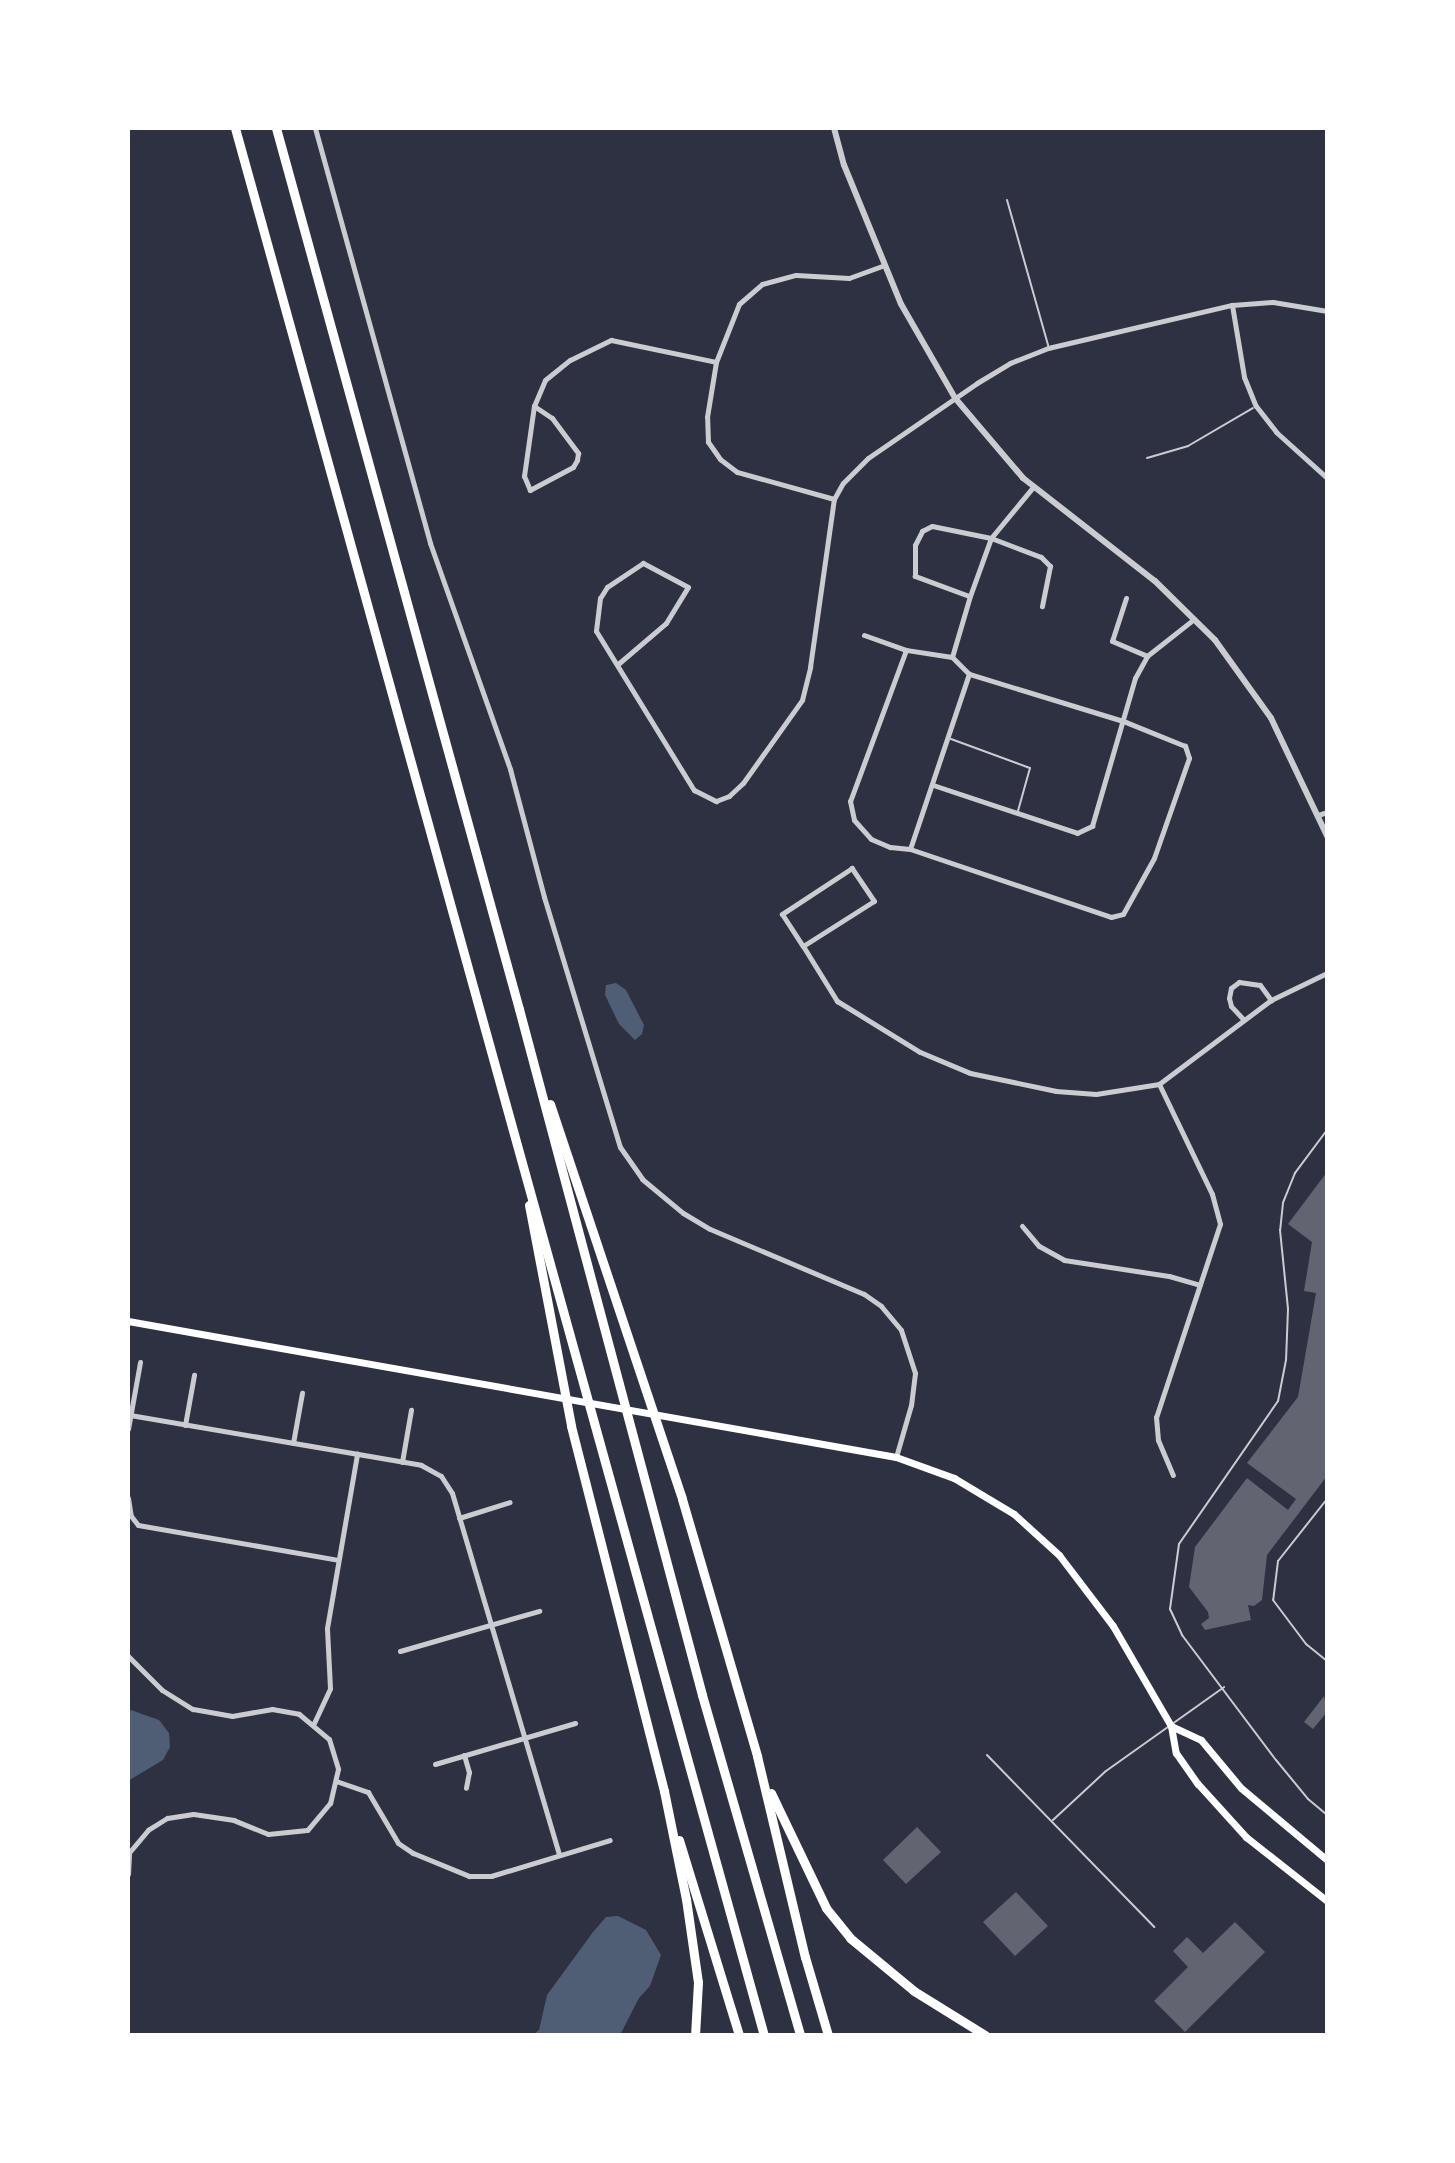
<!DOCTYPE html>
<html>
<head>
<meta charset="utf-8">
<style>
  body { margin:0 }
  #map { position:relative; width:1455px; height:2163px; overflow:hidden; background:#2d3142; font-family:Karla,sans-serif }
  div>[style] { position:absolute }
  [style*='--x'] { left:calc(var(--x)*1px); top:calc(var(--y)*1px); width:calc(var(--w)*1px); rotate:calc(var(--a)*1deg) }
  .water>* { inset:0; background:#4f5d75 }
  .building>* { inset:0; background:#626471 }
  .service>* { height:2px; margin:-1px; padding:0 1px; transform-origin:1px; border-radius:1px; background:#caccd0 }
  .minor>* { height:5px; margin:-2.5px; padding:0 2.5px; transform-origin:2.5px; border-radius:2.5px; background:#caccd0 }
  .tertiary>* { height:6px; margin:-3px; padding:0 3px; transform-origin:3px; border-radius:3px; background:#caccd0 }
  .secondary>* { height:7px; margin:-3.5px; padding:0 3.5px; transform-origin:3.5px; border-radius:3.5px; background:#fff }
  .motorway>* { height:9px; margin:-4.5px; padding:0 4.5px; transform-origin:4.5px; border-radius:4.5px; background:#fff }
  span { translate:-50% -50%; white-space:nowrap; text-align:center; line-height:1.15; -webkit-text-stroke:7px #fff; paint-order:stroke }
  .frame { position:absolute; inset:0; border:130px solid #fff; pointer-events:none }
</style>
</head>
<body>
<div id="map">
  <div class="water">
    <i style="clip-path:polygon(616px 983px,626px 990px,644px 1025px,642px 1034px,635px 1040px,619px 1024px,605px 995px,606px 985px)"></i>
    <i style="clip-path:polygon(128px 1709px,159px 1720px,169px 1733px,170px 1747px,163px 1760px,128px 1781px)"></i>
    <i style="clip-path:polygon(618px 1916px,646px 1930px,661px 1955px,650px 1986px,639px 1998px,620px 2035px,533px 2035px,539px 2030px,547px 1995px,593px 1932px,606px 1917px)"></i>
  </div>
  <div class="building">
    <i style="clip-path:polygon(1327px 1172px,1327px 1476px,1267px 1555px,1262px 1600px,1254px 1606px,1248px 1605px,1251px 1620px,1205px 1630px,1201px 1624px,1209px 1618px,1208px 1612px,1189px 1587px,1195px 1547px,1247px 1478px,1288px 1510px,1296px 1499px,1247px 1463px,1298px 1397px,1316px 1293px,1304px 1291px,1312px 1242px,1288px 1224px)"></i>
    <i style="clip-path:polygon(1324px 1696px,1327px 1712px,1313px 1729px,1304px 1722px)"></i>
    <i style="clip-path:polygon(917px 1827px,941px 1852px,906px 1884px,883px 1860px)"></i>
    <i style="clip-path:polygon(1016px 1892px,1048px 1926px,1015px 1956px,983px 1922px)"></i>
    <i style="clip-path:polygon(1235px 1922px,1265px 1952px,1185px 2032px,1154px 2001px,1188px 1967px,1173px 1951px,1187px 1937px,1203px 1953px)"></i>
  </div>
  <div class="service">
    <i style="--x:1007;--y:200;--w:151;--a:74.2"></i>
    <i style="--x:1147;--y:458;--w:43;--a:-16.3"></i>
    <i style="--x:1188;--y:446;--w:75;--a:-30.3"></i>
    <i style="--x:951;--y:739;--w:84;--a:20.2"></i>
    <i style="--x:1030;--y:768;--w:45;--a:105.6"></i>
    <i style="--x:1327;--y:1130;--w:54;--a:126.7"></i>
    <i style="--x:1295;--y:1173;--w:32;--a:112"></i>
    <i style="--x:1283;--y:1203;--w:27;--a:96"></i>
    <i style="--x:1280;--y:1230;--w:79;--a:84.2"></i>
    <i style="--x:1288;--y:1309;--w:51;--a:92.2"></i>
    <i style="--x:1286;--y:1360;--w:42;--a:101"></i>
    <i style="--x:1278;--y:1401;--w:174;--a:124.7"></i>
    <i style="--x:1179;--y:1544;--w:66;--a:97.9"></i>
    <i style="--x:1170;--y:1609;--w:29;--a:65"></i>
    <i style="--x:1182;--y:1635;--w:156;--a:53.1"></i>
    <i style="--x:1276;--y:1760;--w:50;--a:50.6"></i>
    <i style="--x:1308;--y:1799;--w:25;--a:40"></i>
    <i style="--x:1327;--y:1499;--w:79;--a:128.3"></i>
    <i style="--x:1278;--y:1561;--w:39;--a:97"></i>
    <i style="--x:1273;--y:1600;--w:55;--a:53.1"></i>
    <i style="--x:1306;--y:1644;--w:27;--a:39"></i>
    <i style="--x:987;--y:1755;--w:240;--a:45.8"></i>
    <i style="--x:1053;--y:1820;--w:72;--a:-42.8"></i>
    <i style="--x:1106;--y:1771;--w:145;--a:-35.4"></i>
  </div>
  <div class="minor">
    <i style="--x:315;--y:128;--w:431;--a:74.5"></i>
    <i style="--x:430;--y:543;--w:240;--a:70.5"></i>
    <i style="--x:510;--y:769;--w:132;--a:75.1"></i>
    <i style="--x:544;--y:897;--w:261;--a:73.1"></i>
    <i style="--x:620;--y:1147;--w:39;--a:55"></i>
    <i style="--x:642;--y:1179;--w:53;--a:39.7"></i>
    <i style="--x:683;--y:1213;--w:31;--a:31"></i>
    <i style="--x:710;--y:1229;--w:167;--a:22.9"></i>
    <i style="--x:864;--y:1294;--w:21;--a:35"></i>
    <i style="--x:881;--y:1306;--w:31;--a:50"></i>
    <i style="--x:901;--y:1330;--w:45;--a:72"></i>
    <i style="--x:915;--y:1373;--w:32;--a:97"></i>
    <i style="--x:911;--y:1405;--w:54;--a:106.1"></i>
    <i style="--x:1232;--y:305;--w:73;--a:80.5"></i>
    <i style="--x:1244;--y:377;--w:31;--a:68"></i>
    <i style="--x:1256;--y:406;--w:33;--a:52"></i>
    <i style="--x:1276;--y:432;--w:69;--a:42"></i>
    <i style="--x:534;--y:406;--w:22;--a:34"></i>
    <i style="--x:552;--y:418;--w:44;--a:53.4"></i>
    <i style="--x:578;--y:453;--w:7;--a:98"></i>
    <i style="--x:577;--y:460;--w:8;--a:120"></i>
    <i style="--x:573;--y:467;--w:49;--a:151.9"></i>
    <i style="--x:530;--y:490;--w:15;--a:-113"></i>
    <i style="--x:524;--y:476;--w:71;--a:-81.9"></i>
    <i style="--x:534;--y:406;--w:28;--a:-67"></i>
    <i style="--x:545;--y:380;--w:32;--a:-39"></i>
    <i style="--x:570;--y:360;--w:46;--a:-26"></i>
    <i style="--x:611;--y:340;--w:107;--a:11.8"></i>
    <i style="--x:834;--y:499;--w:101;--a:-164.4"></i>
    <i style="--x:737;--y:472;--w:21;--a:-143"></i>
    <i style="--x:720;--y:459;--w:21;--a:-125"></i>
    <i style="--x:708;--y:442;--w:25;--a:-92"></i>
    <i style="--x:707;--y:417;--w:56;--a:-80.7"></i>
    <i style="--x:716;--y:362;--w:62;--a:-68.4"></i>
    <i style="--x:739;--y:304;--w:30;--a:-41"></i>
    <i style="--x:762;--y:284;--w:35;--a:-15"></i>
    <i style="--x:796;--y:275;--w:53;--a:3.2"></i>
    <i style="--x:849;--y:278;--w:38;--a:-20"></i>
    <i style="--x:969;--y:596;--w:58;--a:-159.7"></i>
    <i style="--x:915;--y:576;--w:31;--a:-90"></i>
    <i style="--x:915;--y:545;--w:16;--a:-63"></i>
    <i style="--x:922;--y:531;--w:11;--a:-27"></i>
    <i style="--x:932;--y:526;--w:60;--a:11.5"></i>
    <i style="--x:991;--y:538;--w:53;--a:20.8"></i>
    <i style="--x:1041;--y:557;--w:13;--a:45"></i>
    <i style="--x:1050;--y:566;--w:41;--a:101.3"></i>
    <i style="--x:1126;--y:598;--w:45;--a:108"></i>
    <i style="--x:1112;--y:641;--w:38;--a:23"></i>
    <i style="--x:864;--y:635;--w:45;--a:19.7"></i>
    <i style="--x:952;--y:657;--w:47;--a:-171.3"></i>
    <i style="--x:906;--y:650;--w:161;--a:110.3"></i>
    <i style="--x:850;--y:801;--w:19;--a:78"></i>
    <i style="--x:854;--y:820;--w:25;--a:48"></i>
    <i style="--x:871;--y:839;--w:21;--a:23"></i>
    <i style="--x:890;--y:847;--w:20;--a:6"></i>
    <i style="--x:910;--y:849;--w:212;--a:18.7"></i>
    <i style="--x:1111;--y:917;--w:12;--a:-14"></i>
    <i style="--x:1123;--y:914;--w:64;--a:-61"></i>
    <i style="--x:1154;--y:858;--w:106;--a:-70.7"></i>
    <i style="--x:1189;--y:758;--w:13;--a:-108"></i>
    <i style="--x:1185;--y:746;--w:67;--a:-158"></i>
    <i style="--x:1123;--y:721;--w:161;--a:-163"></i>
    <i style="--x:618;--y:664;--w:63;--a:-40.5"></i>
    <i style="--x:666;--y:623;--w:42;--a:-58.6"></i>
    <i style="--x:688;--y:587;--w:51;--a:-151.9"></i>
    <i style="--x:643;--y:563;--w:43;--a:146.3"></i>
    <i style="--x:607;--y:587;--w:13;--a:122"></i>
    <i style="--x:600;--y:598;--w:33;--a:97"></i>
    <i style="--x:596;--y:631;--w:187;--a:58.4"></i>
    <i style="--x:694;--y:790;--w:25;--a:27"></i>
    <i style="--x:716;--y:801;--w:14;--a:-21"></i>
    <i style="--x:729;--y:796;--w:19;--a:-43"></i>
    <i style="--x:743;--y:783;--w:102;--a:-54.6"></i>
    <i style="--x:802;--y:700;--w:34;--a:-76"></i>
    <i style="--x:810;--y:667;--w:170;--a:-81.9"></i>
    <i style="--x:834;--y:499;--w:18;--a:-61"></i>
    <i style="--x:843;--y:483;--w:35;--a:-45"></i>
    <i style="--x:868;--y:458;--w:132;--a:-34.5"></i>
    <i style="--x:977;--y:383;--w:39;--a:-31"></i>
    <i style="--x:1010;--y:363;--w:41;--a:-21.5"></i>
    <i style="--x:1048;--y:348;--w:189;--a:-13.2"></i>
    <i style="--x:1232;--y:305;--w:41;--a:-4.2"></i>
    <i style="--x:1273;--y:302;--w:55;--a:9.5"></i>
    <i style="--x:933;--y:785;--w:152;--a:18.4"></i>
    <i style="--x:1077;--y:833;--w:17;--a:-25"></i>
    <i style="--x:1092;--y:826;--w:154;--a:-73.8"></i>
    <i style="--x:1135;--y:678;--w:25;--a:-61"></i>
    <i style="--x:1147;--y:656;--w:60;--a:-38.2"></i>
    <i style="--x:1318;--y:815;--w:9;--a:-18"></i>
    <i style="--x:910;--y:849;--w:185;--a:-71.4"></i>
    <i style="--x:969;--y:674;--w:24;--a:-135"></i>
    <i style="--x:952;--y:657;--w:64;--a:-73.6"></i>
    <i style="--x:970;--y:596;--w:62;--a:-70.1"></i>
    <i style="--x:991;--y:538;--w:66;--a:-50.5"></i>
    <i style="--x:803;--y:946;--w:84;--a:-32.4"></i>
    <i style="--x:874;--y:901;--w:40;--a:-124"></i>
    <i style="--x:852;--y:868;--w:84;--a:146.7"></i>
    <i style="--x:782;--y:914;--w:38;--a:57"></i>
    <i style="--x:803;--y:946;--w:65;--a:58.3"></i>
    <i style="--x:837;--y:1001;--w:97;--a:31.6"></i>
    <i style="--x:920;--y:1052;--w:54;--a:22.8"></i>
    <i style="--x:970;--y:1073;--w:88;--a:11.8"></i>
    <i style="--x:1056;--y:1091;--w:40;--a:4.3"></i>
    <i style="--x:1096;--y:1094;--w:64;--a:-9"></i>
    <i style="--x:1159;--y:1084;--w:140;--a:-36.9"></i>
    <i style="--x:1271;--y:1000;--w:62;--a:-25.7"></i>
    <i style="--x:1244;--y:1020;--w:19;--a:-133"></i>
    <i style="--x:1231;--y:1006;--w:8;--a:-104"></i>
    <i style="--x:1229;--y:998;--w:10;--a:-79"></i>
    <i style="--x:1231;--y:988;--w:10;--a:-37"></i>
    <i style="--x:1239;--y:982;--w:21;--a:8"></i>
    <i style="--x:1260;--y:985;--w:19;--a:54"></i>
    <i style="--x:1159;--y:1084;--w:122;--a:64.3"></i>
    <i style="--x:1212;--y:1194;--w:31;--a:75"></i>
    <i style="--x:1220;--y:1224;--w:203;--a:108.3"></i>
    <i style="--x:1156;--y:1417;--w:23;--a:85"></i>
    <i style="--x:1158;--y:1440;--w:38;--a:67"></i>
    <i style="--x:1022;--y:1226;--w:26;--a:50"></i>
    <i style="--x:1039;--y:1246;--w:29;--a:29"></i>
    <i style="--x:1064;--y:1260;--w:106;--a:8.7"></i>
    <i style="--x:1169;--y:1276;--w:32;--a:16"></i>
    <i style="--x:130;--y:1415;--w:295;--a:9.7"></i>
    <i style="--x:421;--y:1465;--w:23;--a:29"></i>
    <i style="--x:441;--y:1476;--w:20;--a:57"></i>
    <i style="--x:452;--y:1493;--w:377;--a:73.5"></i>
    <i style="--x:185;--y:1425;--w:51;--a:-79.8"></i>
    <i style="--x:128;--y:1429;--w:68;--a:-79.8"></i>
    <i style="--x:293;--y:1443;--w:51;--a:-79.8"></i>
    <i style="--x:402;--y:1462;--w:53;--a:-80.2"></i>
    <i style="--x:128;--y:1498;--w:18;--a:81"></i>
    <i style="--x:131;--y:1516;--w:11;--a:52"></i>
    <i style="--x:138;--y:1525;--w:203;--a:9.9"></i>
    <i style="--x:459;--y:1518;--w:53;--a:-17.4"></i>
    <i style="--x:400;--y:1651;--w:145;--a:-16.1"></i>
    <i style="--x:128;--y:1656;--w:48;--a:45"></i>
    <i style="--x:162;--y:1690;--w:36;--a:32"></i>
    <i style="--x:193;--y:1709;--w:40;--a:10"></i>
    <i style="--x:232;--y:1716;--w:41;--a:-9.9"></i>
    <i style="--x:272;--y:1709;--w:27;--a:10"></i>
    <i style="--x:299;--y:1714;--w:39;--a:40"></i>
    <i style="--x:329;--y:1739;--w:31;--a:73"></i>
    <i style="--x:338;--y:1769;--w:35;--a:103"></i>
    <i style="--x:330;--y:1803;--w:35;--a:130"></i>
    <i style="--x:307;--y:1830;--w:39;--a:174"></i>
    <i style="--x:268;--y:1834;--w:37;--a:-158"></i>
    <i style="--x:234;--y:1820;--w:41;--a:-171.7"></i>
    <i style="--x:193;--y:1814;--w:26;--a:171"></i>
    <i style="--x:167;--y:1818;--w:22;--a:148"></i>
    <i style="--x:148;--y:1830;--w:31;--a:130"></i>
    <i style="--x:314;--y:1723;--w:38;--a:-65"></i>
    <i style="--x:330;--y:1688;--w:60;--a:-92.9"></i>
    <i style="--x:327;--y:1628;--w:177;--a:-80.2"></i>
    <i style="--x:464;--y:1755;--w:18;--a:74"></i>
    <i style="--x:469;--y:1772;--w:16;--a:101"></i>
    <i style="--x:435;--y:1764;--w:146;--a:-16.3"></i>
    <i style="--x:336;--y:1781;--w:34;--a:19"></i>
    <i style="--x:368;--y:1792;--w:59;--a:59.5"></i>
    <i style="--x:398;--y:1843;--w:18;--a:34"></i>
    <i style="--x:413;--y:1853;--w:61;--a:22.3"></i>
    <i style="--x:469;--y:1876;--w:22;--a:0"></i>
    <i style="--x:491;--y:1876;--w:124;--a:-16.8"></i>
    <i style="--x:128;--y:1874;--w:20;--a:-87"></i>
  </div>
  <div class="tertiary">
    <i style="--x:834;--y:128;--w:38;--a:75"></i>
    <i style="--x:844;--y:165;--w:150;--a:67.7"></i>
    <i style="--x:901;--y:304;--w:108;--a:60.1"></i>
    <i style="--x:955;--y:398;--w:105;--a:49.6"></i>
    <i style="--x:1023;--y:478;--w:167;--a:38"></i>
    <i style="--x:1155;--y:581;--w:84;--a:44.5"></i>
    <i style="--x:1215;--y:640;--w:96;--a:54.3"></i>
    <i style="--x:1271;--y:718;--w:131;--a:64.6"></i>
  </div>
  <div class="secondary">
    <i style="--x:128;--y:1321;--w:780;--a:10.04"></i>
    <i style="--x:896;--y:1457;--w:62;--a:19.9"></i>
    <i style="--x:954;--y:1478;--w:70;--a:31"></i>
    <i style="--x:1014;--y:1514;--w:61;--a:42.3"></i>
    <i style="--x:1059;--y:1555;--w:89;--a:52.7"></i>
    <i style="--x:1113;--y:1626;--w:116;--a:59.9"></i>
    <i style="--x:1171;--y:1726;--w:27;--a:80"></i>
    <i style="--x:1176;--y:1753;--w:38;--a:55"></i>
    <i style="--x:1198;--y:1784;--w:72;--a:47.8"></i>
    <i style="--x:1246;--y:1837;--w:103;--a:38.3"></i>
    <i style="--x:1171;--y:1726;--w:33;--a:25"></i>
    <i style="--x:1201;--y:1740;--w:62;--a:50.2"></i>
    <i style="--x:1241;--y:1788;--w:112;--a:39.9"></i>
  </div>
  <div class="motorway">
    <i style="--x:235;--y:128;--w:1979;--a:74.5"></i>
    <i style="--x:276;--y:128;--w:914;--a:74.58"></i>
    <i style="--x:519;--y:1009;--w:710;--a:75.06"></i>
    <i style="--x:702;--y:1695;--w:354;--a:73.9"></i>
    <i style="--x:550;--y:1104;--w:416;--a:71.5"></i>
    <i style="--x:682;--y:1499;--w:268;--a:73.7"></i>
    <i style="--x:757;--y:1756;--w:207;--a:76.6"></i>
    <i style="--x:805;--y:1957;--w:81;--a:73.6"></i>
    <i style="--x:529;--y:1205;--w:225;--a:79.2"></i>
    <i style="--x:571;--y:1426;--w:377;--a:75.7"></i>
    <i style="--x:664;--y:1791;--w:110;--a:78.5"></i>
    <i style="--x:686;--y:1899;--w:84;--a:81.8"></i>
    <i style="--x:698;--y:1982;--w:53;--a:93.2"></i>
    <i style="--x:771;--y:1793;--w:127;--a:64.4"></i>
    <i style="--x:826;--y:1908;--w:38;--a:51"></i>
    <i style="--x:850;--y:1938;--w:83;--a:39.6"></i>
    <i style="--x:914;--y:1991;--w:84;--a:31.8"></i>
    <i style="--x:679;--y:1840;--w:204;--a:72.9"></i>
  </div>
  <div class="frame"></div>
</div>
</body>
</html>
